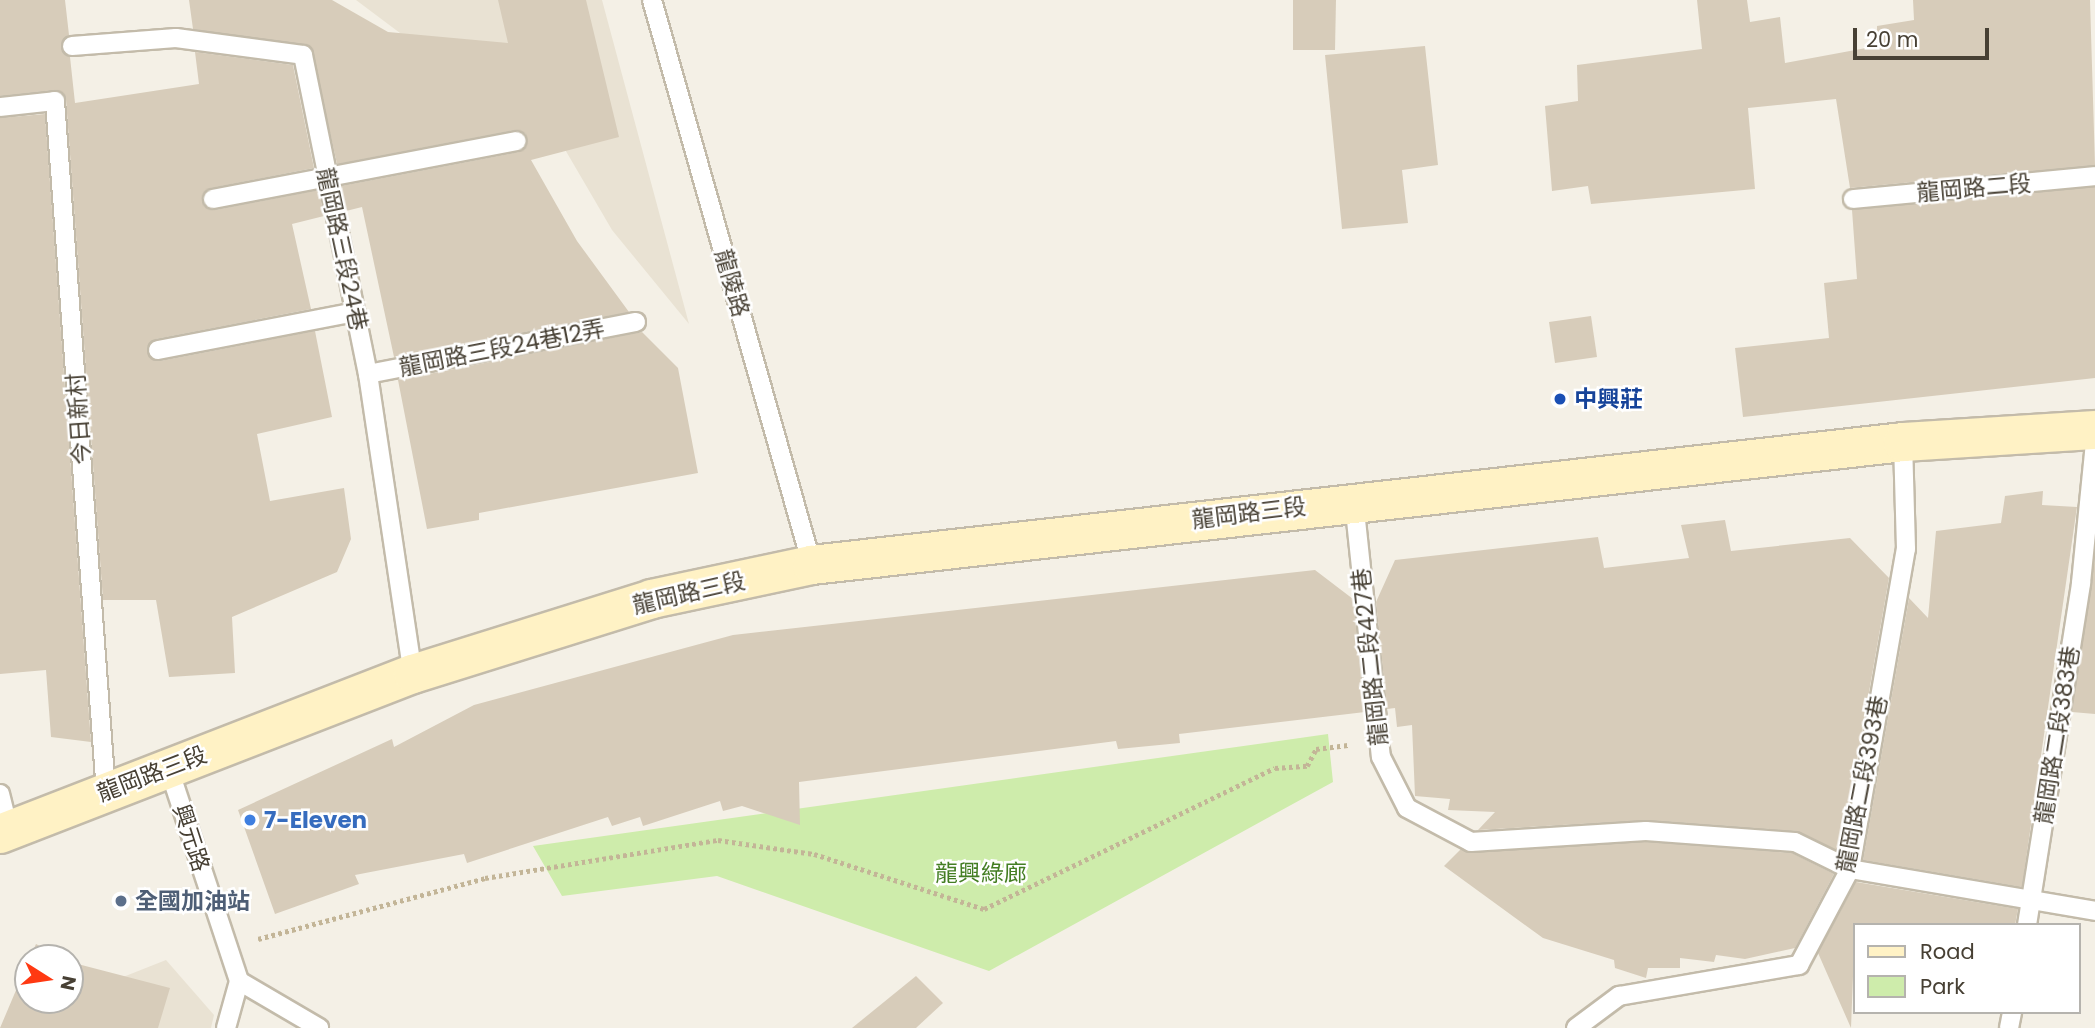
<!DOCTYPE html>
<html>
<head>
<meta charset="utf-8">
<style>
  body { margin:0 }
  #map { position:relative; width:2095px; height:1028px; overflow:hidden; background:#f4f0e6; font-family:Poppins,"Noto Sans TC",sans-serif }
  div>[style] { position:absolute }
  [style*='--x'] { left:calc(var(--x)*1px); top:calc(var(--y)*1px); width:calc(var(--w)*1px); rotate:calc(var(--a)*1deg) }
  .residential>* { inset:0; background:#e9e2d3 }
  .green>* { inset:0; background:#ceecab }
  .building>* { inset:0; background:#d7ccba }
  .path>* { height:4.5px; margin-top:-2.25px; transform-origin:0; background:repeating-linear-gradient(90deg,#c3b597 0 3.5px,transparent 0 7px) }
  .roads { filter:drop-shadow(2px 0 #c3bbaa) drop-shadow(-2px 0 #c3bbaa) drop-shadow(0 2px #c3bbaa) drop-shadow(0 -2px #c3bbaa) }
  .lane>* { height:18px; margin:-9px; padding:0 9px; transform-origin:9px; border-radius:9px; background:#fff }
  .secondary>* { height:38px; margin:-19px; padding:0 19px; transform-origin:19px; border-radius:19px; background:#fff2c5 }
  .dots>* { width:19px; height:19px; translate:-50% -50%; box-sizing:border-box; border:4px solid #fff; border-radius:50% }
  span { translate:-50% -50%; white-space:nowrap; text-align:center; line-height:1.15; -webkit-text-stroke:5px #fff; paint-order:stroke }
  .street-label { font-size:23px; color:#474034 }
  .transit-label { font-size:23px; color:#164399; font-weight:700 }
  .left { translate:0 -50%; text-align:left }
  .shop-label { font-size:23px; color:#366cbe; font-weight:700 }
  .park-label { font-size:23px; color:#447e23 }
  .service-label { font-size:23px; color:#4e5e75; font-weight:700 }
  .legend { position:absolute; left:1853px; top:923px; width:228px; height:91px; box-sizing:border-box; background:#fff; border:2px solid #b5b3ae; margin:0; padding:9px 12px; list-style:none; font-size:21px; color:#474034 }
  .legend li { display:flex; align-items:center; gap:14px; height:35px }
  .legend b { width:35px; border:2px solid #b5b3ae }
  .north { position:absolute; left:14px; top:944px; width:70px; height:70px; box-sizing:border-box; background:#fff; border:2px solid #b5b3ae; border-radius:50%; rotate:102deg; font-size:19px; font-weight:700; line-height:28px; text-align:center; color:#474034 }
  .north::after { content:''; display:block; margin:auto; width:24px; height:32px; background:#ff3912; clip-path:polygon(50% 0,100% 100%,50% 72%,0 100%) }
  .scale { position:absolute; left:1853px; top:28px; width:136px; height:32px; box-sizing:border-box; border:4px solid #474034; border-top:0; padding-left:9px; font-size:21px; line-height:24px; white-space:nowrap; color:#474034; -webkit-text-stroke:5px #fff; paint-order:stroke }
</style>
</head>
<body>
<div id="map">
  <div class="residential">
    <i style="clip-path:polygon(356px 0,602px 0,689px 324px,612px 230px,532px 93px,404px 36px)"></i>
    <i style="clip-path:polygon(166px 960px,214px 1015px,211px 1028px,55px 1028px,70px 998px)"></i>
  </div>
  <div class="green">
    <i style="clip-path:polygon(1328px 734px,1333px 782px,989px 971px,717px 876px,562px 896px,533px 846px)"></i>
  </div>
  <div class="building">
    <i style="clip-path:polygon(0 0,65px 0,69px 35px,61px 48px,70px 57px,75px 103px,199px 84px,195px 52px,293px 65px,314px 168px,211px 188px,202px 200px,215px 210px,319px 190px,324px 216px,292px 224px,311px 309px,156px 339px,147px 347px,150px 358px,160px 361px,315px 331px,332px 417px,257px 434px,270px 501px,344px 488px,351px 539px,337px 572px,232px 617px,235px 673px,169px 677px,156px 600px,103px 600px,66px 100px,54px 90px,0 96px)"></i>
    <i style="clip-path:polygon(189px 0,332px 0,388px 32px,508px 43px,498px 0,586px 0,619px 137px,531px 160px,577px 241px,629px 312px,394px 357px,362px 207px,346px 211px,341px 186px,519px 152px,527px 145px,526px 134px,515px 130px,337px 164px,311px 47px,193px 29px)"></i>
    <i style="clip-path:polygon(1293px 0,1336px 0,1335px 50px,1293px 50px)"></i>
    <i style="clip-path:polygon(1697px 0,1747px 0,1750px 22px,1780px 17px,1785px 63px,1877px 46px,1877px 26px,1914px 20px,1913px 0,2090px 0,2095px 165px,1850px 188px,1836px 99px,1748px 108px,1755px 189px,1591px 204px,1588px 186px,1552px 191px,1545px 106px,1578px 101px,1577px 65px,1702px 49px)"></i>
    <i style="clip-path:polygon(1425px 46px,1438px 165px,1402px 170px,1408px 223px,1342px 229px,1325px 55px)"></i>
    <i style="clip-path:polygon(45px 114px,91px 742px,51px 737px,46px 670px,0 674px,0 118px)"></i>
    <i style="clip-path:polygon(2095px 187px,2095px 378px,1743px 417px,1735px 348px,1829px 338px,1824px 283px,1857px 279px,1852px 210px)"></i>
    <i style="clip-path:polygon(1591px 316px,1597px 357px,1555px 363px,1549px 322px)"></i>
    <i style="clip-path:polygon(642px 332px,678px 368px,698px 473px,479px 513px,479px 520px,427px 529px,398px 380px)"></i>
    <i style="clip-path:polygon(2043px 491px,2042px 505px,2077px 507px,2022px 887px,1863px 860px,1909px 598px,1928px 618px,1936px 531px,2001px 523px,2005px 496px)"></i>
    <i style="clip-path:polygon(1725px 520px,1731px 551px,1850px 538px,1889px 578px,1841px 852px,1796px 831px,1647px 820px,1478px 830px,1495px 812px,1448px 810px,1450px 799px,1415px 796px,1412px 725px,1397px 727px,1395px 708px,1387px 709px,1376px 602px,1395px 560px,1598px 537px,1604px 568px,1689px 558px,1681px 525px)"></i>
    <i style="clip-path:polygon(2095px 557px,2095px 714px,2072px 712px)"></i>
    <i style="clip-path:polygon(1315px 570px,1353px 599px,1365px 712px,1179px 734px,1180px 743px,1118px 749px,1116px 741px,799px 782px,800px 825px,742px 806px,723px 811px,720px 801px,643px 826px,640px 817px,612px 826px,608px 817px,467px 863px,464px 854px,355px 875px,359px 884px,275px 914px,238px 810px,392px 739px,394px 747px,474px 705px,733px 635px)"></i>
    <i style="clip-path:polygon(1646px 842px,1792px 853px,1834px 874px,1795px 948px,1745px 959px,1716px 955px,1714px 962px,1680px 958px,1680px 968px,1648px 968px,1646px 978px,1615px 968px,1614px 960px,1543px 938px,1444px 866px,1461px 849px)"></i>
    <i style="clip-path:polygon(1856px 882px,2018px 909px,2015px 925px,1855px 925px,1851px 1028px,1818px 953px)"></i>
    <i style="clip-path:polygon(36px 944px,63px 958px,30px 958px)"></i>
    <i style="clip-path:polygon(28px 962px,28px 1000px,70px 1000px,70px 962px,170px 988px,158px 1028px,0 1028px)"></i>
    <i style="clip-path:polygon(916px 976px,943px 1003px,916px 1028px,852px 1028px)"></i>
  </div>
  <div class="path">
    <i style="--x:258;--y:939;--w:235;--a:-15"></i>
    <i style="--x:485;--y:878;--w:236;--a:-9.3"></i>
    <i style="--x:718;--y:840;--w:97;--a:8.3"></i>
    <i style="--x:814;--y:854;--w:179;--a:17.9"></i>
    <i style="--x:984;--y:909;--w:323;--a:-25.9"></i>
    <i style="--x:1275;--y:768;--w:32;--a:-4"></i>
    <i style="--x:1307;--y:766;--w:19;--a:-62"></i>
    <i style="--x:1316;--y:749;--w:32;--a:-7"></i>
  </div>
  <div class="roads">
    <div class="lane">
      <i style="--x:652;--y:0;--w:587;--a:74.19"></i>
      <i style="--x:72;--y:46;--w:104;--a:-4.4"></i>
      <i style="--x:176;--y:38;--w:128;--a:7.6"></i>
      <i style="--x:303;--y:55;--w:326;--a:78.5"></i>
      <i style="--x:368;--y:374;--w:303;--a:81.5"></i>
      <i style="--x:0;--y:107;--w:55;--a:-6.2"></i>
      <i style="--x:55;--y:101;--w:693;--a:85.78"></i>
      <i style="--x:213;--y:199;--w:309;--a:-10.8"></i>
      <i style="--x:1853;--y:199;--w:243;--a:-5.4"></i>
      <i style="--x:158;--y:350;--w:201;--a:-10.9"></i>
      <i style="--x:368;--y:374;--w:273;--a:-11"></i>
      <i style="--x:1354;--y:501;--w:257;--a:84"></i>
      <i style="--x:1381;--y:757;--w:57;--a:63"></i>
      <i style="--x:1407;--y:808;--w:72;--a:28"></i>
      <i style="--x:1471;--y:842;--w:175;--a:-3.6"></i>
      <i style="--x:1646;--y:831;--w:149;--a:4.2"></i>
      <i style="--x:1795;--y:842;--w:61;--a:26.1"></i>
      <i style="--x:1850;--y:869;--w:249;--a:9.7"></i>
      <i style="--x:168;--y:766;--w:226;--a:71.7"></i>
      <i style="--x:239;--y:981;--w:93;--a:30.4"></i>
      <i style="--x:0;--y:794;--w:36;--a:76"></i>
      <i style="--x:2027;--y:925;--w:346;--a:-81"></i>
      <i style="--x:2081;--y:583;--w:142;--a:-84.3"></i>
      <i style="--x:226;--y:1028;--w:49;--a:-74.5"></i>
      <i style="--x:1576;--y:1028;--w:54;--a:-36.7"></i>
      <i style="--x:1619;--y:996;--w:183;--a:-9.8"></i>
      <i style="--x:1799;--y:965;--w:109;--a:-62"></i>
      <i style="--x:1850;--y:869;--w:325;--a:-80.1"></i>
      <i style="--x:1906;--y:549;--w:107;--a:-91.6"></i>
      <i style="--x:2009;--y:1028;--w:16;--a:-79"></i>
    </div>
    <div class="secondary">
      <i style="--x:0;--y:834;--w:443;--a:-21.2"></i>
      <i style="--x:413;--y:674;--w:250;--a:-17.4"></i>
      <i style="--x:652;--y:599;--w:164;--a:-12"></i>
      <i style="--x:812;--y:565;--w:1098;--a:-6.43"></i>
      <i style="--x:1903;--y:442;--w:192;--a:-3.6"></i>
    </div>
  </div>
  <div class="dots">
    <i style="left:1560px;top:399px;background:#1a4fb4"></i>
    <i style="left:250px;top:820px;background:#3f7fe0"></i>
    <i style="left:121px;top:901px;background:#5c6f8a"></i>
  </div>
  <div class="street-label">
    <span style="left:1974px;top:188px;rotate:-5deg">龍岡路二段</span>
    <span style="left:342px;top:249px;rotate:78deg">龍岡路三段24巷</span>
    <span style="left:732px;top:283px;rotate:74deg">龍陵路</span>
    <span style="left:502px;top:348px;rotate:-11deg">龍岡路三段24巷12弄</span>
    <span style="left:79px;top:419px;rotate:-94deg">今日新村</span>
    <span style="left:1249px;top:513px;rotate:-7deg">龍岡路三段</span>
    <span style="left:689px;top:593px;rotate:-13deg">龍岡路三段</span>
    <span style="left:1370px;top:657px;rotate:-96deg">龍岡路二段427巷</span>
    <span style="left:2057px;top:735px;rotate:-81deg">龍岡路二段383巷</span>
    <span style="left:152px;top:774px;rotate:-21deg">龍岡路三段</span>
    <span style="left:1862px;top:784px;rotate:-79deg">龍岡路二段393巷</span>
    <span style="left:191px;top:838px;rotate:72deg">興元路</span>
  </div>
  <div class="transit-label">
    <span class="left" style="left:1574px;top:399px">中興莊</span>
  </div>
  <div class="shop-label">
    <span class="left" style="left:264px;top:820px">7-Eleven</span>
  </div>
  <div class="park-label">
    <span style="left:981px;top:873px">龍興綠廊</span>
  </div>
  <div class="service-label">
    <span class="left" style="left:135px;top:901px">全國加油站</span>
  </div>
  <ul class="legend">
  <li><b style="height:9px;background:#fff2c5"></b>Road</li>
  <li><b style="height:19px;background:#ceecab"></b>Park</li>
  </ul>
  <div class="north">N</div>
  <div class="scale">20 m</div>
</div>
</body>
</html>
